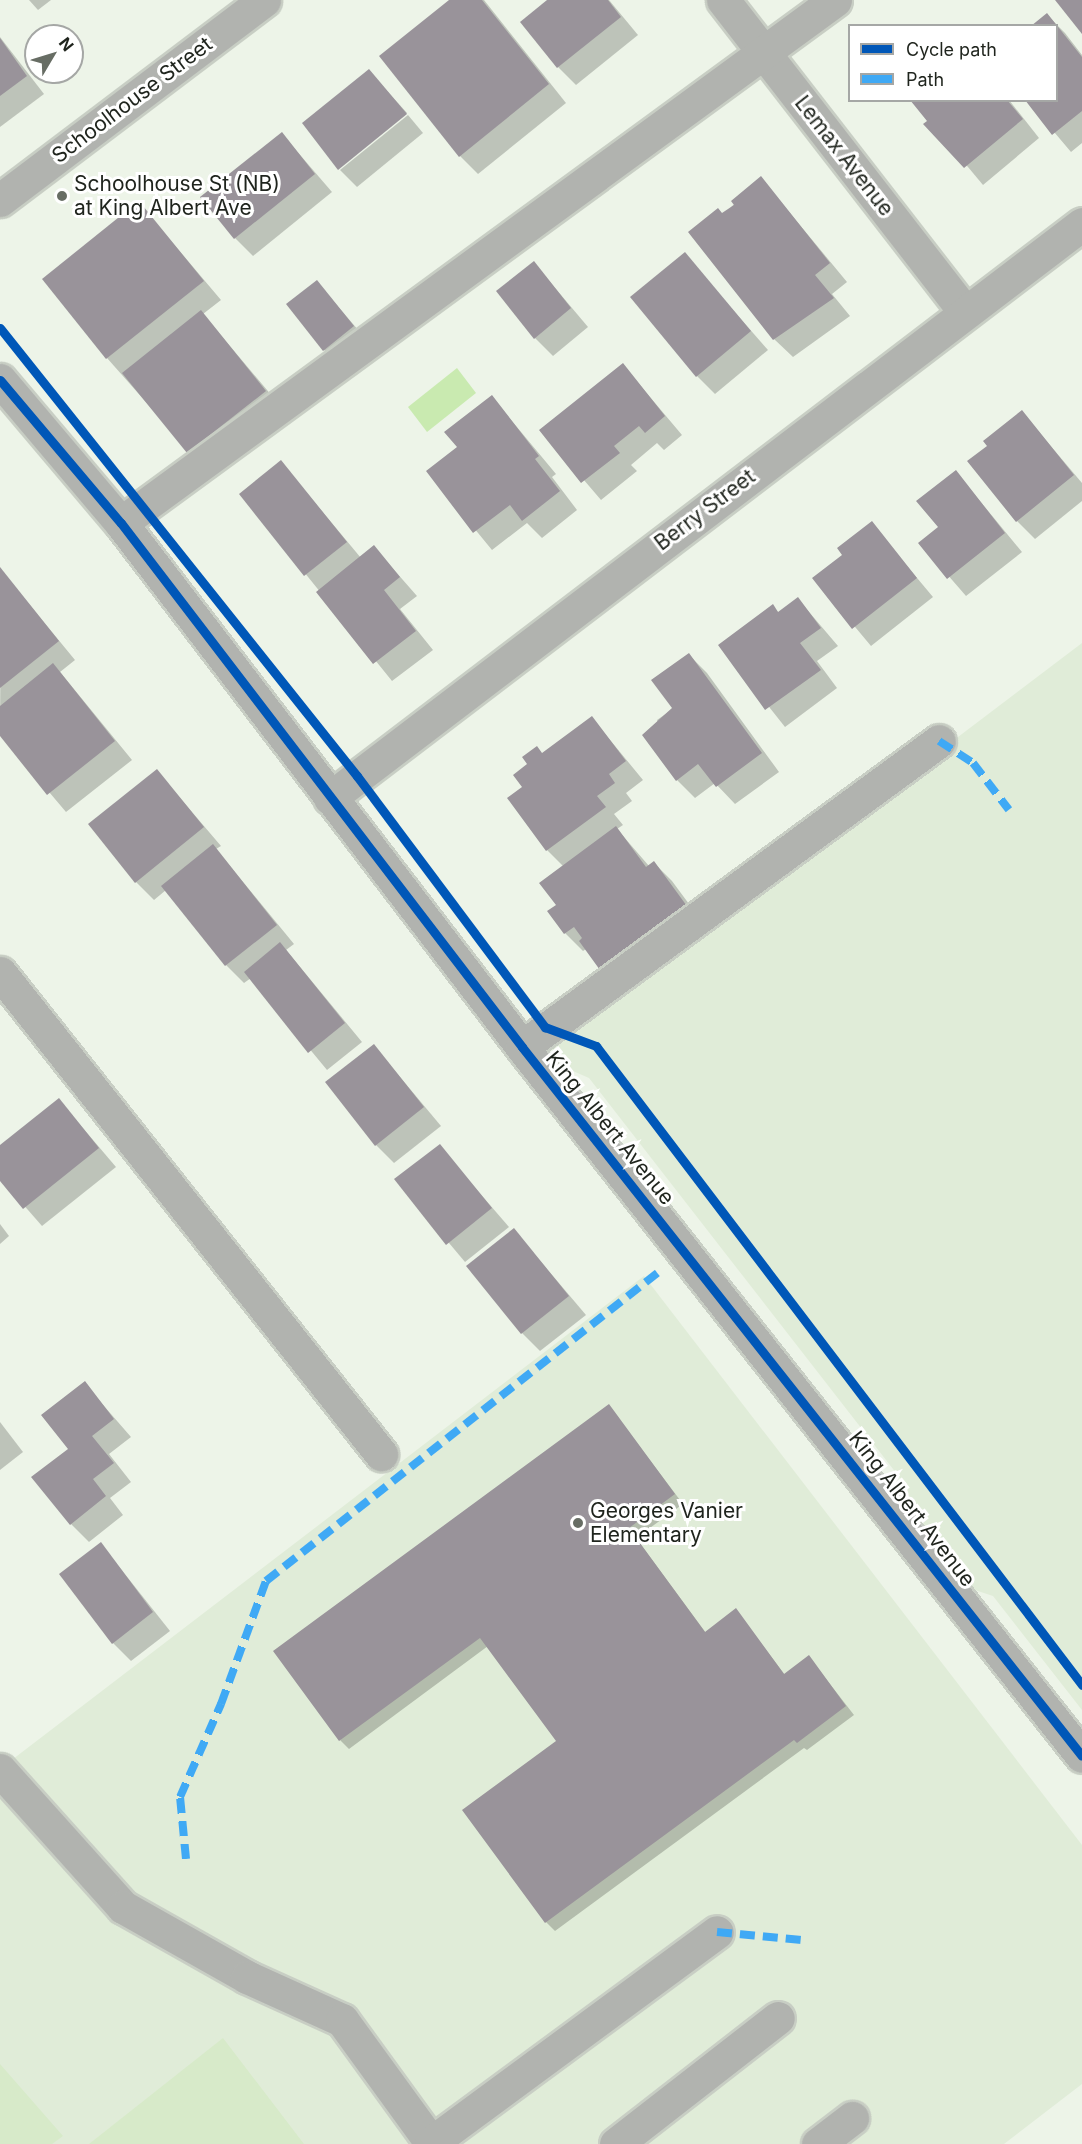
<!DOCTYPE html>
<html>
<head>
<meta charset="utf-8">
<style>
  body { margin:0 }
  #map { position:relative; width:1082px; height:2144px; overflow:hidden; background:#edf4e8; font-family:Inter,sans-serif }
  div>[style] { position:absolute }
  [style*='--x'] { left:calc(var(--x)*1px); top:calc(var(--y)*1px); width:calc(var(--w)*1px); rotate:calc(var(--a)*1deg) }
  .built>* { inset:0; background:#e0ecd8 }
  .green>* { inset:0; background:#d7eac9 }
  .water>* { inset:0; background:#c9eab0 }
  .shadow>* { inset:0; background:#0003 }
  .building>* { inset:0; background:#99939a }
  .roads { filter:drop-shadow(2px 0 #c8cec4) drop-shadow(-2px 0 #c8cec4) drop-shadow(0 2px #c8cec4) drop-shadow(0 -2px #c8cec4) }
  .minor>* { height:33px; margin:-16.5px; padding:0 16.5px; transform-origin:16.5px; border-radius:16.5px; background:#b1b3af }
  .quiet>* { height:8px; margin-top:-4px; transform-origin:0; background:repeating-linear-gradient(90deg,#3fa9f5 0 15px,transparent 0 23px) }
  .cycleway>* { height:9px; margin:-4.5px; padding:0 4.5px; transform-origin:4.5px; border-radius:4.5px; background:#0057b8 }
  .dots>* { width:16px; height:16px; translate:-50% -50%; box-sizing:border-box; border:3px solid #fff; border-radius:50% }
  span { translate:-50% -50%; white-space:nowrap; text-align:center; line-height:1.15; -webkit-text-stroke:6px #fff; paint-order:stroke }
  .street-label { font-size:21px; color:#1f241d }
  .poi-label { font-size:21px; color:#1f241d }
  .left { translate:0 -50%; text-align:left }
  .legend { position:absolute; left:848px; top:24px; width:210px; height:78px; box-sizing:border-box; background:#fff; border:2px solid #a5a7a5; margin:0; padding:8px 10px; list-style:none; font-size:18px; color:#1f241d }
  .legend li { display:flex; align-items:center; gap:12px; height:30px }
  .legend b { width:30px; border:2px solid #a5a7a5 }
  .north { position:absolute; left:24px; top:24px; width:60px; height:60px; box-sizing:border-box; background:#fff; border:2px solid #a5a7a5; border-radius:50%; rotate:52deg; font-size:16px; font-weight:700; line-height:24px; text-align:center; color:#1f241d }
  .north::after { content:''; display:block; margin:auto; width:21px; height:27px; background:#676d64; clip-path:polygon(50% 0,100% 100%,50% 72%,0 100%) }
</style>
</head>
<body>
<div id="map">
  <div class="built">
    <i style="clip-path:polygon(1082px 643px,1082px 1710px,993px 1596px,975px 1590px,911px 1508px,907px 1487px,589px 1078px,566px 1068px,549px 1047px)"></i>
    <i style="clip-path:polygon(644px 1276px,1082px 1845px,1082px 2084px,1004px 2144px,0 2144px,0 1769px)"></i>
  </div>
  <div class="green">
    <i style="clip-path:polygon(223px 2038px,304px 2144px,89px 2144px)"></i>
    <i style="clip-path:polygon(0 2064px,63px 2136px,52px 2144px,0 2144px)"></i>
  </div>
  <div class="water">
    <i style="clip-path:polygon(457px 368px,476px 393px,427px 432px,408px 407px)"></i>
  </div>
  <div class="shadow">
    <i style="clip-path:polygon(29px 0,51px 0,38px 10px)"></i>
    <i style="clip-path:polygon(451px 0,484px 0,566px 103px,478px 174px,460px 156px)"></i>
    <i style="clip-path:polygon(549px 0,609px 0,638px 35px,576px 85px,558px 67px)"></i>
    <i style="clip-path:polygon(1047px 15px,1065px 33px,1082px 55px,1082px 143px,1071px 152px,1027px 100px,1056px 100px,1056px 26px)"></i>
    <i style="clip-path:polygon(0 37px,44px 94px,0 127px)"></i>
    <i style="clip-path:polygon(369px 71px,407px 113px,339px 167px)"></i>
    <i style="clip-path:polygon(912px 100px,1009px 100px,1039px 138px,983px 185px)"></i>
    <i style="clip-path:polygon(408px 115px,423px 133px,357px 187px,340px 170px)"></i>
    <i style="clip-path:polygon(282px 134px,332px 192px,253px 256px,235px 238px)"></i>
    <i style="clip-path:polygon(761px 178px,847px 282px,832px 294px,850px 316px,793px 357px,774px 339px,723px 215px)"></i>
    <i style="clip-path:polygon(139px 203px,221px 300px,203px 314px,283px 409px,206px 470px,107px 358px)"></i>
    <i style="clip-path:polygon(684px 254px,768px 350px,715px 394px,697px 376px)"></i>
    <i style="clip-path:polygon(534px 263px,588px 327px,553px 356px,535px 338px)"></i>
    <i style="clip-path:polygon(317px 282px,371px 345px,342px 368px,324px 350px)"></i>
    <i style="clip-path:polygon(623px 365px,682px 435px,664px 450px,657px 443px,631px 465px,637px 471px,601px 500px,542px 431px)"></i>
    <i style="clip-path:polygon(492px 397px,556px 474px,552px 477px,577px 510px,542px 538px,527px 523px,492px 550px,428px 472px,459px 447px)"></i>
    <i style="clip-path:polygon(1022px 412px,1082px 483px,1082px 501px,1035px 539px,1017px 521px,989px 446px)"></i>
    <i style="clip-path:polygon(281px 462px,361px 558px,374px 547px,417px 596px,400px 609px,433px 650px,392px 681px,241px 494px)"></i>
    <i style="clip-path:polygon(956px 472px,1022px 552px,966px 596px,920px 543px,940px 527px)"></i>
    <i style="clip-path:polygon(871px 523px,933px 597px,871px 646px,815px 579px,845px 555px)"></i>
    <i style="clip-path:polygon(1px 570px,75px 660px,60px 672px,132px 760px,66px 812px,0 734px)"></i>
    <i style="clip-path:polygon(798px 599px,838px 646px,817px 661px,837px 688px,785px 727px,720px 645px,772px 606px,779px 613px)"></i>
    <i style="clip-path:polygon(689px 655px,707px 673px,779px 772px,735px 804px,715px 783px,695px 798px,677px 780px,657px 720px,674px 708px)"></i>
    <i style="clip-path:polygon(592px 718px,643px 780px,626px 793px,632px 801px,614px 814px,623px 825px,617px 829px,649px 866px,654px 863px,672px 881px,709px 931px,624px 994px,586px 949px,583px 951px,565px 933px,558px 905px,564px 867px,547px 850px,524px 788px,543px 754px)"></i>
    <i style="clip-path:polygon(157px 771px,221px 846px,216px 849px,294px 944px,286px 950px,362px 1042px,327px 1070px,251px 978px,244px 983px,226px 965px,166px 890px,154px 900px,136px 882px)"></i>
    <i style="clip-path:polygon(374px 1046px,441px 1126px,394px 1163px,376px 1145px)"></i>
    <i style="clip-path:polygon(59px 1100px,116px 1167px,42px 1226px,0 1178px,0 1147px)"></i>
    <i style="clip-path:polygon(439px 1146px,509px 1227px,465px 1262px,396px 1180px)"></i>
    <i style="clip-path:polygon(0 1224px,9px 1236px,0 1244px)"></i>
    <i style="clip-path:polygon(514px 1230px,586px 1315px,540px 1351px,522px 1333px)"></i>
    <i style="clip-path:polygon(84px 1383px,131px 1437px,109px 1454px,131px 1482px,110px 1498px,123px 1515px,89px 1542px,71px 1524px)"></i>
    <i style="clip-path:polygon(609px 1406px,683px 1504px,636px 1538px,706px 1633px,736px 1610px,785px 1675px,809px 1657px,854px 1715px,807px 1750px,804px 1748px,555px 1931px,546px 1922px,558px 1741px,488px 1646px,349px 1749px,340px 1740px)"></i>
    <i style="clip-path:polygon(0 1422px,23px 1452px,0 1470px)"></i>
    <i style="clip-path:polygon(101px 1544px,170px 1631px,131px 1661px,113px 1643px)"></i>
  </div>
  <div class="building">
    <i style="clip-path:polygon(449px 0,482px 0,549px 84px,459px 157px,379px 56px)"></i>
    <i style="clip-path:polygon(547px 0,608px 0,621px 17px,557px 68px,520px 22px)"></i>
    <i style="clip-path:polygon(1055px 0,1082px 0,1082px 34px)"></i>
    <i style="clip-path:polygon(1047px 13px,1082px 57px,1082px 111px,1052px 135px,1025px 100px,1056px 100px,1056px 26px,1031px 26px)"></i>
    <i style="clip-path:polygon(0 38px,27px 76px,0 96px)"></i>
    <i style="clip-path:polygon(369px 69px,407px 114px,338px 170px,302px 123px)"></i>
    <i style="clip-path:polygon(910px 100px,1007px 100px,1023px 119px,964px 168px,923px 124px,927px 121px)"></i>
    <i style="clip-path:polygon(282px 132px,315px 174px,234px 239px,200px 197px)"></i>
    <i style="clip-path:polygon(761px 176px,830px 263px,815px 275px,834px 298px,773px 340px,688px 232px,718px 208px,722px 213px,734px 205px,731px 201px)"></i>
    <i style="clip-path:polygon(139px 201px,204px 281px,106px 359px,42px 279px)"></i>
    <i style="clip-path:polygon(685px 252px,751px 331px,696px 377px,630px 297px)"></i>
    <i style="clip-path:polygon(534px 261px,571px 308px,534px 339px,496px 291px)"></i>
    <i style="clip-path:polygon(317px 280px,354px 326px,323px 351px,286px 304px)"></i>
    <i style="clip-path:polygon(201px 310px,266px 391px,187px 453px,122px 373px)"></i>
    <i style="clip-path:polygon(623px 363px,665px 416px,645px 433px,639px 426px,614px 446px,620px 453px,581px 483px,539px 430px)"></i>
    <i style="clip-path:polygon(492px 395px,539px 456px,535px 459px,560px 491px,522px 521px,510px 505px,473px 533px,426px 471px,457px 447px,444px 432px)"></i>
    <i style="clip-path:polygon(1022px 410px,1074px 475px,1016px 522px,967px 461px,987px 446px,983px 441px)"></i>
    <i style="clip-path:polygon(281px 460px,347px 542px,304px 576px,239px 494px)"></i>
    <i style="clip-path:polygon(956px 470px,1005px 533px,947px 579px,918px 543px,938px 527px,916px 501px)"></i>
    <i style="clip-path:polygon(872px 521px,917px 578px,852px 629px,812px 578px,842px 555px,837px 548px)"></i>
    <i style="clip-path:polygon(374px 545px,400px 577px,384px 590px,416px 631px,373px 664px,316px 592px)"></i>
    <i style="clip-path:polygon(0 567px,59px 641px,0 688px)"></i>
    <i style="clip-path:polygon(798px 597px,821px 628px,800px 643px,821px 670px,765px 710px,718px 645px,773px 604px,778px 612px)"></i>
    <i style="clip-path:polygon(689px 653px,762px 753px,716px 787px,698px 764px,676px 781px,642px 735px,672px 708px,651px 680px)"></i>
    <i style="clip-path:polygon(53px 663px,115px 741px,47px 795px,0 736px,0 706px)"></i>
    <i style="clip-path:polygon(592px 716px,626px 761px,609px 774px,615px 783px,597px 796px,606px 807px,546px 851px,507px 798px,522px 787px,513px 775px,527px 764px,522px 757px,537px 746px,542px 753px)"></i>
    <i style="clip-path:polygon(157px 769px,204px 827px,135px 883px,88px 824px)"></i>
    <i style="clip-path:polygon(616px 826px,646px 867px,654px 861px,692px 913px,605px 977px,579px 941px,582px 938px,574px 927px,564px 934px,547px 911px,556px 905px,539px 883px)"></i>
    <i style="clip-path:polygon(213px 844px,277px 925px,225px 966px,161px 886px)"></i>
    <i style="clip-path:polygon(280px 942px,345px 1023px,308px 1053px,244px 972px)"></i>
    <i style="clip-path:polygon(374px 1044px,424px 1107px,375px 1146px,325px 1082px)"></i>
    <i style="clip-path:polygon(59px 1098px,99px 1148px,23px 1209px,0 1181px,0 1145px)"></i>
    <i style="clip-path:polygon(440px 1144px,492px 1208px,446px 1245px,394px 1179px)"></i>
    <i style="clip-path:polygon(514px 1228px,569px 1296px,521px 1334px,466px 1266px)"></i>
    <i style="clip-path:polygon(85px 1381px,114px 1419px,92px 1436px,114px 1463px,93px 1479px,106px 1496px,70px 1525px,31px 1477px,68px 1449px,41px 1415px)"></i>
    <i style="clip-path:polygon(609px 1404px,675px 1494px,629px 1528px,705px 1632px,736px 1608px,784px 1674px,809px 1655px,846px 1706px,797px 1743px,794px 1740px,545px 1923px,462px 1810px,556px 1741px,480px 1638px,339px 1741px,273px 1651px)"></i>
    <i style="clip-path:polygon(101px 1542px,153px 1612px,112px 1644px,59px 1574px)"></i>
  </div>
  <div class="roads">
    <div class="minor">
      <i style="--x:723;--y:0;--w:393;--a:52.2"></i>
      <i style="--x:0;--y:200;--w:331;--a:-37.1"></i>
      <i style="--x:0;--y:380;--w:187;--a:49.8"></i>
      <i style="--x:121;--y:523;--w:660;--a:52.57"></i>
      <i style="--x:522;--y:1047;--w:903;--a:51.7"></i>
      <i style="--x:121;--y:523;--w:885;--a:-36.22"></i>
      <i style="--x:330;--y:798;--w:946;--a:-37.35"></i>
      <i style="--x:0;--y:973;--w:614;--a:51.62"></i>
      <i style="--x:522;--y:1047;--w:517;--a:-36.27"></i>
      <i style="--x:0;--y:1770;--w:184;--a:48.1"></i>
      <i style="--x:123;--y:1907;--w:142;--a:29.4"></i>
      <i style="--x:247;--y:1977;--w:104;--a:24.4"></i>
      <i style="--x:342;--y:2020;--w:153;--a:54"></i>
      <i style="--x:431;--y:2143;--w:355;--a:-36.4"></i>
      <i style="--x:616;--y:2144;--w:205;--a:-37.9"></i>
      <i style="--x:818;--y:2144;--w:43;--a:-37.4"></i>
    </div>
  </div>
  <div class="quiet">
    <i style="--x:939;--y:741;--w:40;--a:32.9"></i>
    <i style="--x:973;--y:763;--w:59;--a:52.5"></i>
    <i style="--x:186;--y:1859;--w:62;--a:-95.5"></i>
    <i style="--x:180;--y:1797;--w:102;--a:-66.2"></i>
    <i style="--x:221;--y:1704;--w:131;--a:-69.9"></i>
    <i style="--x:266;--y:1581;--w:501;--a:-38.2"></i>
    <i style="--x:717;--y:1932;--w:85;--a:5.4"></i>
  </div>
  <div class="cycleway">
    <i style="--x:0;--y:328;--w:573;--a:51.45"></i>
    <i style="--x:357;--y:776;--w:314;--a:53.2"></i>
    <i style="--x:545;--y:1027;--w:54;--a:20.4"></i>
    <i style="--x:596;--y:1046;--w:803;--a:52.74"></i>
    <i style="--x:0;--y:380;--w:187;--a:49.8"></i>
    <i style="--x:121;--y:523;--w:660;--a:52.57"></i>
    <i style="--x:522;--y:1047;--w:903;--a:51.7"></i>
  </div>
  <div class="dots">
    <i style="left:62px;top:196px;background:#676d64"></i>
    <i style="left:578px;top:1523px;background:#676d64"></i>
  </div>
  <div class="street-label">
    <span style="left:132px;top:100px;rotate:-37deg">Schoolhouse Street</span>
    <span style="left:844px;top:156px;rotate:52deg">Lemax Avenue</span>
    <span style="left:705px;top:510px;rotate:-37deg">Berry Street</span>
    <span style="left:610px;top:1128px;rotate:51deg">King Albert Avenue</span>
    <span style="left:912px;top:1509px;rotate:52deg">King Albert Avenue</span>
  </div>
  <div class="poi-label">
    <span class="left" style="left:74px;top:196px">Schoolhouse St (NB)<br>at King Albert Ave</span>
    <span class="left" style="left:590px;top:1523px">Georges Vanier<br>Elementary</span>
  </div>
  <ul class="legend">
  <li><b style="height:8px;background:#0057b8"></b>Cycle path</li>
  <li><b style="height:8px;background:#3fa9f5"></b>Path</li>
  </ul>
  <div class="north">N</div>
</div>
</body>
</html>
